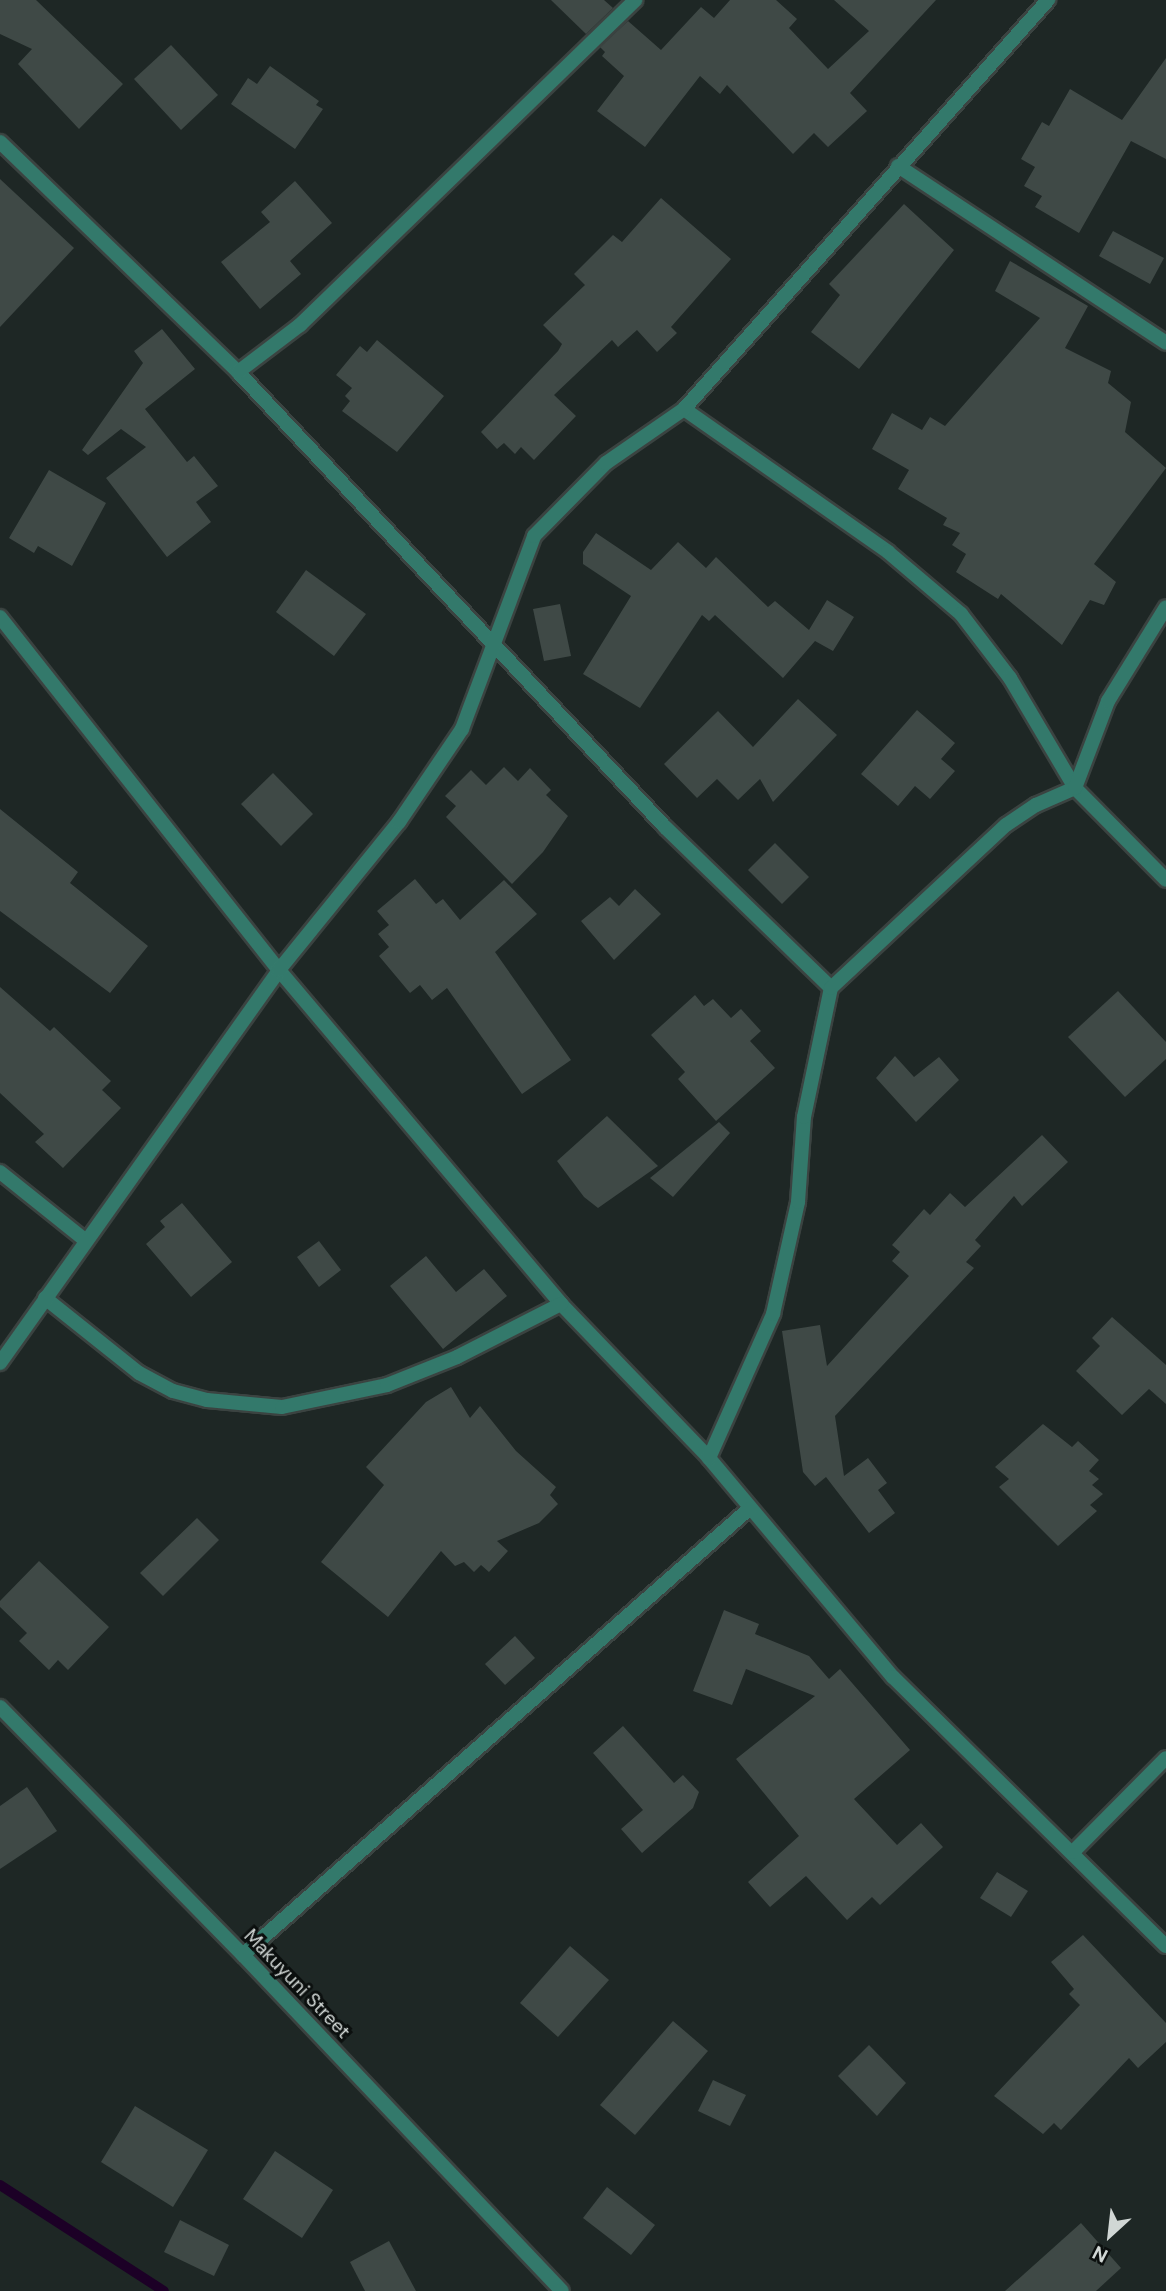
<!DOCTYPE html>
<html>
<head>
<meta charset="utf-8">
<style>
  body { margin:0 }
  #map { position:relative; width:1166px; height:2291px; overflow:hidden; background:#1e2725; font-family:"DM Sans",sans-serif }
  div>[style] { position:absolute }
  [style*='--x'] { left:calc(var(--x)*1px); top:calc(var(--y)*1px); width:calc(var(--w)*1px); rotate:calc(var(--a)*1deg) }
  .stream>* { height:10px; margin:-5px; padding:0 5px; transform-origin:5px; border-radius:5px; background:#1c0026 }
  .building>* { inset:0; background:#3f4946 }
  .roads { filter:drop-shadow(2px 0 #3b4341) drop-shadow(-2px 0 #3b4341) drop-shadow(0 2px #3b4341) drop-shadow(0 -2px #3b4341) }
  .minor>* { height:14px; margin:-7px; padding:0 7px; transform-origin:7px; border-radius:7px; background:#33796b }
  span { translate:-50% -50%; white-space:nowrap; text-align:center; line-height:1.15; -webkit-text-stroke:6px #0b0f0e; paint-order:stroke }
  .street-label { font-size:19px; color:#d1d7d5 }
  .north { position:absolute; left:1075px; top:2200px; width:70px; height:70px; -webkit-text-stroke:5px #0b0f0e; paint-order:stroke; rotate:207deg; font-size:19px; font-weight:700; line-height:28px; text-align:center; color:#d1d7d5 }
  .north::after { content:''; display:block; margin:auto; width:24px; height:32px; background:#d1d7d5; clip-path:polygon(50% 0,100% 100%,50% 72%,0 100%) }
</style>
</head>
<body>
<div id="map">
  <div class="stream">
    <i style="--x:0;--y:2185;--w:195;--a:32.9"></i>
  </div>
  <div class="building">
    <i style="clip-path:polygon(0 0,36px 0,123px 84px,79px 129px,18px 64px,32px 49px,0 34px)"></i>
    <i style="clip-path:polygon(551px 0,604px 0,613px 8px,586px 34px)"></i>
    <i style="clip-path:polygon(730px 0,776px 0,797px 19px,789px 28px,828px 69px,869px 31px,834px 0,936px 0,850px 93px,867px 111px,828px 147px,814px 133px,793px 154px,727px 85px,720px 94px,700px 76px,645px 147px,597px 111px,624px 76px,602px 56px,605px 52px,600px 47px,628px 21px,661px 50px,701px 7px,714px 18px)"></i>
    <i style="clip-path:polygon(171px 45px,218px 95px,181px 130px,134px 79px)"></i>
    <i style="clip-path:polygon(1166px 58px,1166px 159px,1131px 141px,1079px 233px,1035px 207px,1042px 196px,1024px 186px,1035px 167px,1021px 159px,1042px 122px,1049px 126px,1070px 89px,1122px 120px)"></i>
    <i style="clip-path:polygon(270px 66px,319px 101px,316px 105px,323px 109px,295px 149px,231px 104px,248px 78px,257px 84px)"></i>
    <i style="clip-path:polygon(0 179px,74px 248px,0 327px)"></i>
    <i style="clip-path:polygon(295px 181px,332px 223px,290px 261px,301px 274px,260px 309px,221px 262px,270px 222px,261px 212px)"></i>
    <i style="clip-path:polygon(661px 198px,731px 259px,671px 327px,677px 333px,657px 352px,637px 330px,618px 347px,612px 340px,554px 395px,576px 416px,534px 460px,521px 447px,515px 454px,504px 443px,497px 449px,481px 432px,558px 351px,562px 344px,543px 325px,585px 285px,574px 274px,613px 235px,622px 242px)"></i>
    <i style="clip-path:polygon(904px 204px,954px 250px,859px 369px,811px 332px,840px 295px,829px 284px)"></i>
    <i style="clip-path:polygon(1113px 231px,1164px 258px,1150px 284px,1099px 256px)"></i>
    <i style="clip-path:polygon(1010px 261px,1088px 306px,1065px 348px,1111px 371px,1108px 383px,1131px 402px,1125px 432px,1166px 468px,1094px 564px,1116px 582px,1104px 605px,1090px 600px,1062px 645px,1001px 594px,998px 599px,956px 572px,966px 554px,952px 545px,960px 533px,943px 525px,947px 518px,898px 489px,909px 470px,872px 449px,892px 413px,922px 430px,930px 417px,945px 426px,1040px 318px,995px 291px)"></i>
    <i style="clip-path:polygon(162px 329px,195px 369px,145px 409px,187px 462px,194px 456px,218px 486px,196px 502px,211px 522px,167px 557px,106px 478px,146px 447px,121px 429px,88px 455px,82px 450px,143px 363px,134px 351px)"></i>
    <i style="clip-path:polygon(377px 340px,444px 396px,397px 452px,342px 411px,350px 401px,345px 396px,352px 388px,336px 375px,360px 346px,367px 352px)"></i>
    <i style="clip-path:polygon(49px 470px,106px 503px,72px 566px,38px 546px,34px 553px,9px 538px)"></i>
    <i style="clip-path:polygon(596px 533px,651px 570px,678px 542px,706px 568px,716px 557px,768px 607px,775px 601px,809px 630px,827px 600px,854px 617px,833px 651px,815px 641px,783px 678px,715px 615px,709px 621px,702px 615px,640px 708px,583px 674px,631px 596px,583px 564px,583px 552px)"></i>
    <i style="clip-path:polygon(306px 570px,366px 614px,334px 656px,276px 612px)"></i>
    <i style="clip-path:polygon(560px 604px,571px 656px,544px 661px,533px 609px)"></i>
    <i style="clip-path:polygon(798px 699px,837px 735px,773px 802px,760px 779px,738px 800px,717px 779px,697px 798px,664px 764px,718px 711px,753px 747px)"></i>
    <i style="clip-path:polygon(917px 710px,955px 743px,941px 759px,955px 771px,930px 799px,915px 786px,898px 806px,861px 774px)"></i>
    <i style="clip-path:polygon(504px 767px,518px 781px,530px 768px,551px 790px,546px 795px,568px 816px,543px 852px,512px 884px,446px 817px,456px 806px,445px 796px,471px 770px,486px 785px)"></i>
    <i style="clip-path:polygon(273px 773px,313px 814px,281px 846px,241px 804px)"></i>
    <i style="clip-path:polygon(0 809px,78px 872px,70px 883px,148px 946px,110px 993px,0 911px)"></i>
    <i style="clip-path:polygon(775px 843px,809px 877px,782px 904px,748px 870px)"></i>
    <i style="clip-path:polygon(415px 879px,436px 904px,443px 899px,460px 920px,504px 880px,537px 914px,495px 952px,571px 1060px,522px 1094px,447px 988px,432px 1000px,420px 985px,410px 993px,379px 956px,389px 947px,378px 934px,389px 925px,377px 911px)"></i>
    <i style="clip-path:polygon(635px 889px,661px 914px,614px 960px,581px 921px,610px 897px,619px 906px)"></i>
    <i style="clip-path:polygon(0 987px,50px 1031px,54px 1027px,111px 1081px,102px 1090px,121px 1108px,63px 1168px,35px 1142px,44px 1134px,0 1093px)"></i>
    <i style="clip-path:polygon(1118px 991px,1166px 1042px,1166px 1059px,1125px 1097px,1068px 1037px)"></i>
    <i style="clip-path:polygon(695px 995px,704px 1006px,713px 999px,731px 1018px,741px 1009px,761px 1031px,750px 1041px,775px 1068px,716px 1121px,678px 1079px,685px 1072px,651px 1035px)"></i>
    <i style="clip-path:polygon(895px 1056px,914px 1077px,939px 1057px,959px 1080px,916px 1122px,876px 1078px)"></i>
    <i style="clip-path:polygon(607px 1116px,658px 1166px,598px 1208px,584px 1197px,557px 1161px)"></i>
    <i style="clip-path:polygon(719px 1122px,730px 1133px,673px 1197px,650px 1178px)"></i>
    <i style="clip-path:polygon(1042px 1135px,1068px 1162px,1022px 1206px,1014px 1196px,975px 1240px,981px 1246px,966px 1262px,974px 1268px,835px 1416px,844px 1476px,868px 1458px,887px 1483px,878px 1490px,895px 1513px,869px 1533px,826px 1477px,815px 1486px,803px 1472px,782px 1331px,820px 1325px,827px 1366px,909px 1276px,892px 1261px,900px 1252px,892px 1245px,924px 1209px,930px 1215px,950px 1193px,965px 1207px)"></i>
    <i style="clip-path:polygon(182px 1203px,232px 1262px,191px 1297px,146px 1244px,165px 1227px,160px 1221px)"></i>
    <i style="clip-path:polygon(319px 1241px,341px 1270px,319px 1287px,297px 1257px)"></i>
    <i style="clip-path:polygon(426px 1256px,456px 1292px,484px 1269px,507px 1296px,443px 1349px,390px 1286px)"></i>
    <i style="clip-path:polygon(1112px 1317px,1166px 1365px,1166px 1404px,1149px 1389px,1122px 1415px,1076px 1371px,1100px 1346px,1092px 1338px)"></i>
    <i style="clip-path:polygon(451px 1387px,470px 1418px,480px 1406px,516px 1451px,556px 1487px,550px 1495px,558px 1504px,539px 1523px,497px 1541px,508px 1551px,489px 1572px,481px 1565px,474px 1572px,464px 1562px,455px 1566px,441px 1551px,388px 1617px,321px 1562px,384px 1485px,366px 1467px,426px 1402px)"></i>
    <i style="clip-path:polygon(1043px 1424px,1072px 1447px,1078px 1441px,1099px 1460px,1089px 1471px,1099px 1479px,1092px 1485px,1103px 1494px,1090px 1505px,1097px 1511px,1058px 1546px,999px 1487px,1009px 1479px,995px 1467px)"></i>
    <i style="clip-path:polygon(197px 1518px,219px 1540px,163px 1596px,140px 1573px)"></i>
    <i style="clip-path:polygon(39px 1561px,109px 1627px,68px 1670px,58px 1660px,49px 1670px,19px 1641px,27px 1633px,0 1607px,0 1601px)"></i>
    <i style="clip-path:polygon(724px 1610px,759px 1624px,755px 1634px,809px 1656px,829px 1679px,840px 1669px,910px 1750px,854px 1799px,897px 1845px,921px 1823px,943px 1847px,880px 1905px,872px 1897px,847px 1920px,806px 1876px,770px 1907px,748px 1882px,799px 1836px,736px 1759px,815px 1696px,746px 1669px,732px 1705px,693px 1691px)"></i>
    <i style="clip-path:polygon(515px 1636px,535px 1658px,505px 1685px,485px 1664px)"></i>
    <i style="clip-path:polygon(623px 1726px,674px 1783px,683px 1775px,699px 1792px,693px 1808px,642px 1853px,621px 1829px,643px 1810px,593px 1753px)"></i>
    <i style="clip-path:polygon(27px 1787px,57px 1831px,0 1869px,0 1806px)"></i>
    <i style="clip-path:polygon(997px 1872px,1028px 1891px,1011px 1917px,980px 1898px)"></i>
    <i style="clip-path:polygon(1083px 1935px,1166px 2023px,1166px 2042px,1138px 2068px,1129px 2058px,1061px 2130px,1054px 2123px,1043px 2134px,994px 2096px,1080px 2005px,1069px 1994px,1074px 1989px,1051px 1962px)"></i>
    <i style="clip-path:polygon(570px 1946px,609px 1980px,558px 2037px,520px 2003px)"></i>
    <i style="clip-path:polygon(673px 2021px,708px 2051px,635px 2135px,600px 2105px)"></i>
    <i style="clip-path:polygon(869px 2045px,906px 2083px,877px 2116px,838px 2076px)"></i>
    <i style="clip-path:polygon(713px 2080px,746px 2095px,730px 2126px,698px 2111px)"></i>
    <i style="clip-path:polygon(135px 2106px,208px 2150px,173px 2207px,101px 2162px)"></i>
    <i style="clip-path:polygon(275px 2151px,333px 2190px,302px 2238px,243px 2199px)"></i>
    <i style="clip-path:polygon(607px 2187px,655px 2225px,631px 2255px,583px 2218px)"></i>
    <i style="clip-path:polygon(180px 2220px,229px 2245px,214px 2276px,164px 2252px)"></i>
    <i style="clip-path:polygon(1081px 2223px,1121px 2268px,1096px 2291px,1005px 2291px)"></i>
    <i style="clip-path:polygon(389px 2241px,416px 2291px,365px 2291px,350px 2262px)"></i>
  </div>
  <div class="roads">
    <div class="minor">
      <i style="--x:0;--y:142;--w:331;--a:44"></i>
      <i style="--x:238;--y:372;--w:624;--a:46.82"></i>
      <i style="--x:665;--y:827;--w:231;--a:44.1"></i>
      <i style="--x:898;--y:166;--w:321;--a:33.4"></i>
      <i style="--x:238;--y:372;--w:78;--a:-37.2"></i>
      <i style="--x:300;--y:325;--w:467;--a:-44.1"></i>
      <i style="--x:684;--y:409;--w:249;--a:35"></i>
      <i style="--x:888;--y:552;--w:96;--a:40.3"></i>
      <i style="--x:961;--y:614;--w:81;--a:52.6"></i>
      <i style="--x:1010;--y:678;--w:128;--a:59.4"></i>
      <i style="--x:1075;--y:788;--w:129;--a:45.3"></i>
      <i style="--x:0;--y:617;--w:450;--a:51.7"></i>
      <i style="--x:279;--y:970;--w:437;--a:49.8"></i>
      <i style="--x:561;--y:1304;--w:214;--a:46.1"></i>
      <i style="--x:709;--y:1458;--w:286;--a:50"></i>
      <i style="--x:893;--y:1677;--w:383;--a:44.6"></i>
      <i style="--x:0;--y:1172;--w:110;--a:38.7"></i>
      <i style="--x:45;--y:1298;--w:120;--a:38.6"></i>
      <i style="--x:139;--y:1373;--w:38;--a:28"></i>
      <i style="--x:173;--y:1391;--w:35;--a:15"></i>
      <i style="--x:207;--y:1400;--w:75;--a:5.3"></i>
      <i style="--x:282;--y:1407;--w:107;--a:-11.8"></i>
      <i style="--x:387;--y:1385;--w:75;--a:-21.8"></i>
      <i style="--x:457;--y:1357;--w:117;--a:-27"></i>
      <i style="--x:0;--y:1363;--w:482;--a:-54.6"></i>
      <i style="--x:279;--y:970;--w:191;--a:-51"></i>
      <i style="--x:399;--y:822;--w:112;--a:-55.9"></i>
      <i style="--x:462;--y:729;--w:206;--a:-69.5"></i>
      <i style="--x:534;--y:536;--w:103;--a:-45.4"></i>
      <i style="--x:606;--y:463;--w:95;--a:-34.7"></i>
      <i style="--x:684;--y:409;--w:548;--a:-48.33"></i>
      <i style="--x:709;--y:1458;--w:158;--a:-66"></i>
      <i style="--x:773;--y:1314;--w:115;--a:-77.4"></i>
      <i style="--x:798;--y:1202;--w:85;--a:-86"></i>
      <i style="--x:804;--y:1117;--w:132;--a:-78.2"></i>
      <i style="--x:831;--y:988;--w:239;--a:-43"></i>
      <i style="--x:1006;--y:825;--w:36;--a:-34"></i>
      <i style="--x:1036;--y:805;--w:43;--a:-23.6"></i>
      <i style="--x:1075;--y:788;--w:93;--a:-69.2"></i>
      <i style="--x:1108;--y:701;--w:110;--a:-58.3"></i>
      <i style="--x:0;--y:1707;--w:347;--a:45.6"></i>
      <i style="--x:243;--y:1955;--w:463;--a:46.5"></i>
      <i style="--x:1073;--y:1852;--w:132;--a:-45.3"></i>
      <i style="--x:243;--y:1955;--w:676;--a:-41.4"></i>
    </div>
  </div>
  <div class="street-label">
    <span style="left:297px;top:1984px;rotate:46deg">Makuyuni Street</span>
  </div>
  <div class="north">N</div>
</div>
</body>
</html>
